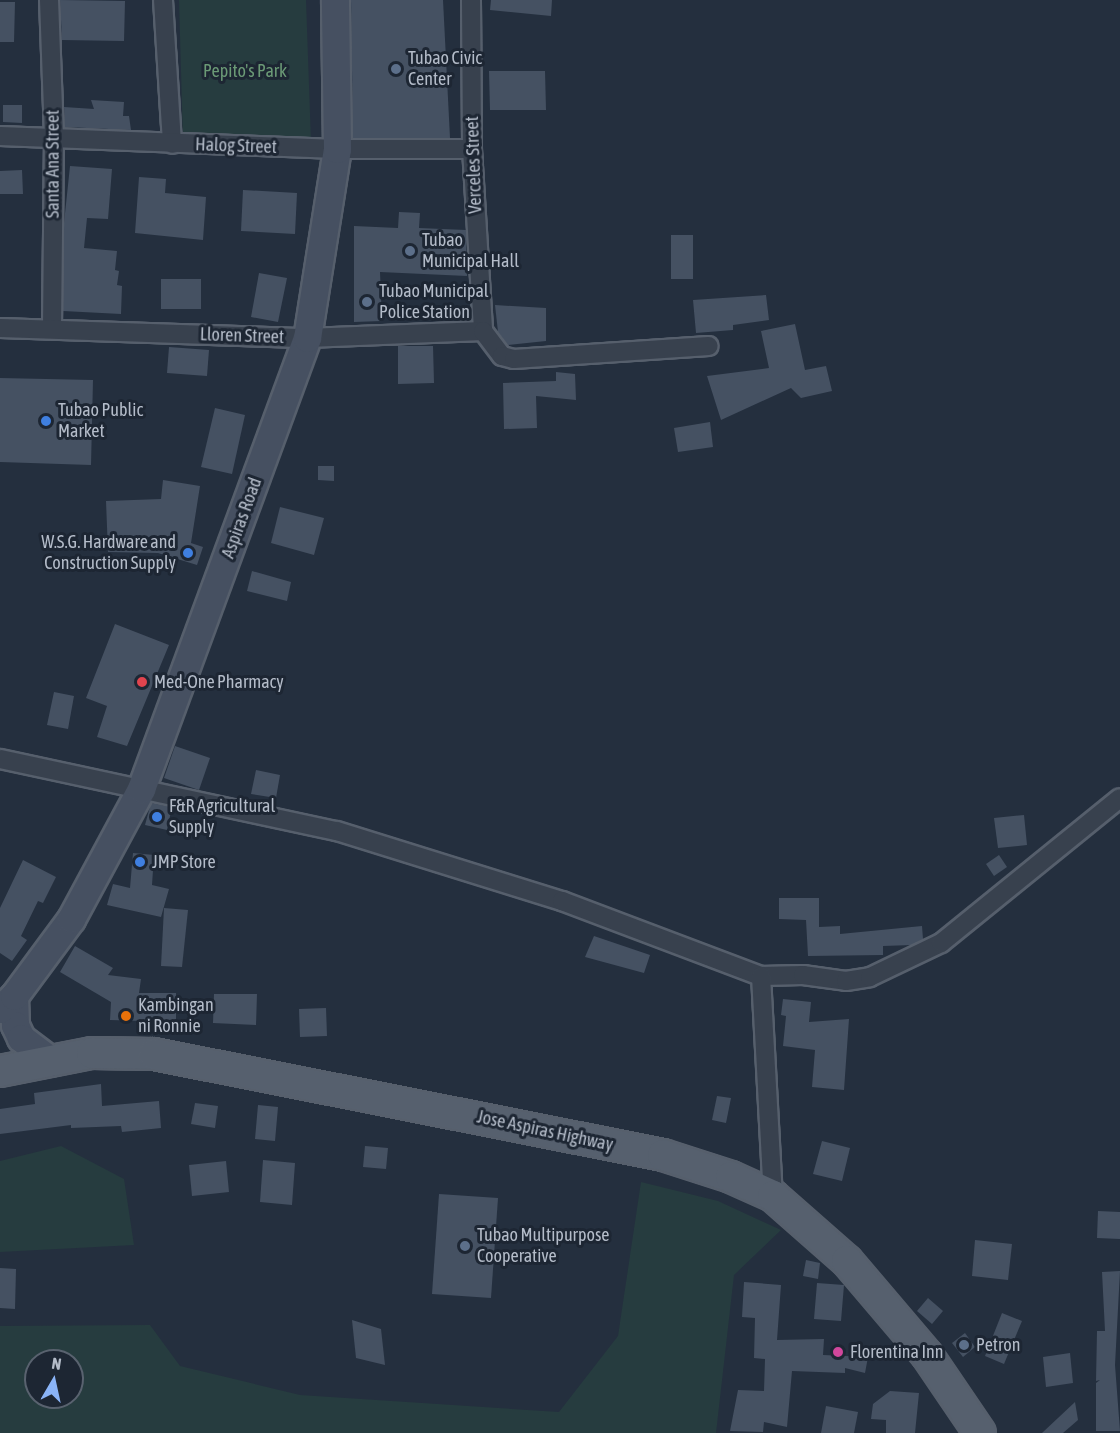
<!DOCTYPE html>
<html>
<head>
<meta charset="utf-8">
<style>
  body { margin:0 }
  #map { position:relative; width:1120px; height:1433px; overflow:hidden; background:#242f3e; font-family:"Asap Condensed",sans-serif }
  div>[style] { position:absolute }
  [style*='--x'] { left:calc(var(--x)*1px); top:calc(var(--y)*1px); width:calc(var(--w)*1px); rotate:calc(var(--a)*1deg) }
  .green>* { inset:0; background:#263c3f }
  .building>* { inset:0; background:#455162 }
  .roads { filter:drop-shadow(2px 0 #565f6c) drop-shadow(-2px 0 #565f6c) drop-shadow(0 2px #565f6c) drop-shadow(0 -2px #565f6c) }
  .street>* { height:18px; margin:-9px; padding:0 9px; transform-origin:9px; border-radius:9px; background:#38414e }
  .secondary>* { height:27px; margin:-13.5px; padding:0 13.5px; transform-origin:13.5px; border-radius:13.5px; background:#465061 }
  .primary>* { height:30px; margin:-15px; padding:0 15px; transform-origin:15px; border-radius:15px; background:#56606e }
  .dots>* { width:16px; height:16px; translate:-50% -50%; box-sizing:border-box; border:3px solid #1d2633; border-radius:50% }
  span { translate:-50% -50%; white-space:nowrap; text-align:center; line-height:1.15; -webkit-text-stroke:6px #1d2633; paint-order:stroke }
  .poi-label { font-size:18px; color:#b4bcc9 }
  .left { translate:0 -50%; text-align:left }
  .right { translate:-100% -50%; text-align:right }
  .park-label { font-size:18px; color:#6b9a76 }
  .street-label { font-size:18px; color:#b4bcc9 }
  .north { position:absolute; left:24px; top:1349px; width:60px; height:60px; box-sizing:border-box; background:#1d2633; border:2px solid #59626f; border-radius:50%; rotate:9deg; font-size:16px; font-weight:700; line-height:24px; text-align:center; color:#b4bcc9 }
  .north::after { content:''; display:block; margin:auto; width:21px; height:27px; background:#8ab4f8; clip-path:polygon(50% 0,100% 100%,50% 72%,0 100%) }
</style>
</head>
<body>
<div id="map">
  <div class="green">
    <i style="clip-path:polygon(179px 0,306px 0,311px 142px,183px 142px)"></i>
    <i style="clip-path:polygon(61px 1146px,124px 1179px,134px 1245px,0 1252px,0 1161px)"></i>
    <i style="clip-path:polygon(evenodd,641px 1182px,718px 1201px,781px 1230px,734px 1275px,716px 1433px,0 1433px,0 1326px,150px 1325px,180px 1366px,300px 1395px,559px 1412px,618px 1336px,641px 1182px,36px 1361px,72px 1361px,72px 1397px,36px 1397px,36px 1361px)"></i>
  </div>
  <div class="building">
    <i style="clip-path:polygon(60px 0,125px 1px,124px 41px,62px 40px)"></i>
    <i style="clip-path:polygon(351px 0,443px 0,450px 138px,353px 138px)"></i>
    <i style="clip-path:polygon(491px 0,552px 0,551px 16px,490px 10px)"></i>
    <i style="clip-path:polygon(0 2px,15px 2px,14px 42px,0 42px)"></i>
    <i style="clip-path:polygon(489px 71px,545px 71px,546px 110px,490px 110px)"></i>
    <i style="clip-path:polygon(91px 100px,124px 102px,123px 116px,129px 116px,131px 130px,65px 127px,64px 107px,94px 109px)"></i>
    <i style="clip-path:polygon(3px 105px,22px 105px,22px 123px,3px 122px)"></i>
    <i style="clip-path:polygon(70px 166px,112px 169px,108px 219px,87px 218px,84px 248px,117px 251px,115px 270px,119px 271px,117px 285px,122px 286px,121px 314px,63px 311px,64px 223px)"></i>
    <i style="clip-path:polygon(22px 170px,23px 194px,0 194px,0 171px)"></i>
    <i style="clip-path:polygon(139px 177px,166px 179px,165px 193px,206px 197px,203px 240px,135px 233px)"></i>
    <i style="clip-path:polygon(243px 190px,297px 193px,295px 234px,241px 231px)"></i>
    <i style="clip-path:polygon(399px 212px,420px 213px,419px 228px,466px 230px,467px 276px,380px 272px,382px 321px,354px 322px,354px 226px,398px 228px)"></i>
    <i style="clip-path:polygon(671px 235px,693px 235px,693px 279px,671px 279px)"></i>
    <i style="clip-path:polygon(259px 273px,287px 278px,278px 322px,251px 317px)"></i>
    <i style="clip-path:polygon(161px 279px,201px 279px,201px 309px,161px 309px)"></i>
    <i style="clip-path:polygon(766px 295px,769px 320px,733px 325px,733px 330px,696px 333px,693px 300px)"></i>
    <i style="clip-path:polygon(495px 305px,546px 308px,546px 341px,508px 345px,498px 332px)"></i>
    <i style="clip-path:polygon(795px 324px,805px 370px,826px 366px,832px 391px,801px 398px,791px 388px,721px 420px,707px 376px,769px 368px,761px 331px)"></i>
    <i style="clip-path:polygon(398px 346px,433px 346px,434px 383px,398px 384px)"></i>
    <i style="clip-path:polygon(169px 347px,209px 350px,207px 376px,167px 373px)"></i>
    <i style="clip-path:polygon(556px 372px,575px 374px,576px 400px,536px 396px,537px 428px,504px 429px,503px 383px,556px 381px)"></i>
    <i style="clip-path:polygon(0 378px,93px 380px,91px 465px,0 462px)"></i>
    <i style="clip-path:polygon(215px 408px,245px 415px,232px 474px,201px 467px)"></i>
    <i style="clip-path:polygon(710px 422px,713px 447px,678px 452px,674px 428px)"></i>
    <i style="clip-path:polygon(318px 466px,334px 466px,334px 481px,318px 480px)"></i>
    <i style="clip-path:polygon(163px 480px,200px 486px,191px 543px,203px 547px,197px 565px,158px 553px,108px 552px,106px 501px,161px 499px)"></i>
    <i style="clip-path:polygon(280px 507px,324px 518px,314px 555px,271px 543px)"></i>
    <i style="clip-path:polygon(252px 571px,291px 582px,287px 601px,247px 591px)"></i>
    <i style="clip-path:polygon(115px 624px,169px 645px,127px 746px,97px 737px,107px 706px,86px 698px)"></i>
    <i style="clip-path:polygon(54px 692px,74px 696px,68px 729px,47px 725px)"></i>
    <i style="clip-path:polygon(175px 746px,210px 758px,199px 790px,164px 778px)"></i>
    <i style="clip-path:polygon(256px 770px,280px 775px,276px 798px,251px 794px)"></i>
    <i style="clip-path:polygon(151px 803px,172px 807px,167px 830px,145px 825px)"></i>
    <i style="clip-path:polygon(1024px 815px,1027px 845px,998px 848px,994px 818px)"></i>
    <i style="clip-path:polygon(133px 853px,154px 855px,152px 885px,169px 889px,161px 917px,107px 905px,113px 884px,130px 888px)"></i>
    <i style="clip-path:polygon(999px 855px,1007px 867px,994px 876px,986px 864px)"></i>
    <i style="clip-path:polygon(23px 860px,56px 877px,43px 903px,38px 901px,21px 936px,27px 940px,12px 961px,0 953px,0 908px)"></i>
    <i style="clip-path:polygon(779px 898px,819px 898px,819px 927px,840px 926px,840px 934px,922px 926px,923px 939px,912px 945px,883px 946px,883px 955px,808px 956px,806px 920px,779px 919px)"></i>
    <i style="clip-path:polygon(164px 908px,188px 910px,182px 967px,161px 966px)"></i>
    <i style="clip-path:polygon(594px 936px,650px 955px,644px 973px,585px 957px)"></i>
    <i style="clip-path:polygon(75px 946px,113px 968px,108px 975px,141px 979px,139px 993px,176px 993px,176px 1022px,110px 1020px,111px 1002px,60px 972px)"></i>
    <i style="clip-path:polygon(214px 994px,257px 994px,256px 1025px,213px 1023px)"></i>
    <i style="clip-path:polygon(783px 999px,811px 1002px,809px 1022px,849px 1019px,844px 1090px,812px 1087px,815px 1050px,783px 1046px,786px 1016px,781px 1015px)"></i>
    <i style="clip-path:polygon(326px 1008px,327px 1036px,300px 1037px,299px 1009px)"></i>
    <i style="clip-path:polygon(101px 1084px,102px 1106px,159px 1101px,161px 1128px,122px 1132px,121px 1126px,71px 1128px,71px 1125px,0 1134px,0 1109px,35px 1104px,34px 1093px)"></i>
    <i style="clip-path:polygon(717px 1096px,731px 1098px,726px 1123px,712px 1120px)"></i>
    <i style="clip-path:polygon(195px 1103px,218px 1106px,215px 1128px,191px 1124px)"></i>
    <i style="clip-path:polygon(258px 1105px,278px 1107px,275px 1141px,255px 1139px)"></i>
    <i style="clip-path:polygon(822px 1141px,850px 1148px,842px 1181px,813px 1174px)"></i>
    <i style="clip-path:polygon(365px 1146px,388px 1148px,386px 1169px,363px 1167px)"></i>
    <i style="clip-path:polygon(263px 1160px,295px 1163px,292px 1205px,260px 1202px)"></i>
    <i style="clip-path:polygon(226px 1161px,229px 1192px,192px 1196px,189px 1165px)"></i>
    <i style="clip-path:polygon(439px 1194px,498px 1198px,491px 1298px,432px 1294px)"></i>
    <i style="clip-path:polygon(1098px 1211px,1120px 1212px,1120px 1239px,1097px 1238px)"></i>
    <i style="clip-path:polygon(975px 1240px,1012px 1244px,1008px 1280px,972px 1276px)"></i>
    <i style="clip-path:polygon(806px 1260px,820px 1263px,818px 1279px,803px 1276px)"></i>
    <i style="clip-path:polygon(0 1268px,16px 1269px,15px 1309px,0 1308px)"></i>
    <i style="clip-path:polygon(1120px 1271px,1115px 1365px,1120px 1431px,1096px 1431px,1096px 1383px,1100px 1380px,1096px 1381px,1097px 1331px,1105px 1331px,1102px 1272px)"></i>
    <i style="clip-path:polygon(744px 1282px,781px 1285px,777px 1340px,824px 1339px,823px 1355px,868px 1357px,865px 1373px,845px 1368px,845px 1373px,792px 1371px,787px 1427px,764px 1422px,763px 1432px,730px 1431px,738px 1390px,764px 1391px,765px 1359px,754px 1358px,755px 1318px,742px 1317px)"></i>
    <i style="clip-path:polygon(817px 1283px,844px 1285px,841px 1321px,814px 1319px)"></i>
    <i style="clip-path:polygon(928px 1298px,943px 1311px,932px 1324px,917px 1311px)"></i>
    <i style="clip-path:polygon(1002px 1313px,1022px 1321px,1004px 1364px,985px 1356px)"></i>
    <i style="clip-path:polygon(352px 1320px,381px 1329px,385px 1365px,356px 1358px)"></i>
    <i style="clip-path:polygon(965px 1333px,975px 1347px,963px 1357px,952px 1343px)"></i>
    <i style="clip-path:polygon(1070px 1353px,1073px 1383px,1046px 1387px,1043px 1357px)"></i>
    <i style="clip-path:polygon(890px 1391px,919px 1393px,915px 1433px,886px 1433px,886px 1420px,871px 1419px,873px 1404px)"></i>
    <i style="clip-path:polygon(1075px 1402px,1078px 1420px,1063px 1433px,1042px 1433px)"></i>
    <i style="clip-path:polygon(826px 1406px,858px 1412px,854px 1433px,821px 1433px)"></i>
  </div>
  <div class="roads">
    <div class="street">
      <i style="--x:49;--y:0;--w:136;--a:87.9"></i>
      <i style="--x:54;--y:136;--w:193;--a:90.6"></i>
      <i style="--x:163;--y:0;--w:144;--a:86.4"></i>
      <i style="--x:471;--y:0;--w:149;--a:89.6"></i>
      <i style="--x:472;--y:149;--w:182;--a:86.5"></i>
      <i style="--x:0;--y:136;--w:337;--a:2.2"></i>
      <i style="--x:337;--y:149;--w:135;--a:0"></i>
      <i style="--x:0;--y:328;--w:307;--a:1.9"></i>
      <i style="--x:307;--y:338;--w:176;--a:-2.3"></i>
      <i style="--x:483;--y:331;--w:31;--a:53"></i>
      <i style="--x:502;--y:356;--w:12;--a:14"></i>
      <i style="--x:514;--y:359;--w:195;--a:-3.8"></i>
      <i style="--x:0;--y:759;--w:345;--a:12.1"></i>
      <i style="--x:337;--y:831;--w:236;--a:17.3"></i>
      <i style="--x:562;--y:901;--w:213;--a:20.7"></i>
      <i style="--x:761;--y:976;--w:42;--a:-1.4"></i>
      <i style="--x:803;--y:975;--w:43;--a:7.9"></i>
      <i style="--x:846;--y:981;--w:24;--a:-9"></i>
      <i style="--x:870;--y:977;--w:79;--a:-25.6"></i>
      <i style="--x:941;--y:943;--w:230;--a:-39"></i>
      <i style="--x:761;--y:976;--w:220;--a:86.9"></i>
    </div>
    <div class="secondary">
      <i style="--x:14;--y:996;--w:29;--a:88"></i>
      <i style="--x:15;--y:1025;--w:14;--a:65"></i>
      <i style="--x:21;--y:1038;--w:39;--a:37"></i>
      <i style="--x:0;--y:1009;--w:19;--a:-43"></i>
      <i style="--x:14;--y:996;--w:96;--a:-53.5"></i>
      <i style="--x:71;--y:919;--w:148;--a:-61.7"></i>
      <i style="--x:141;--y:789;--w:481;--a:-69.8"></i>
      <i style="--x:307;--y:338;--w:191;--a:-81"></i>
      <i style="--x:337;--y:149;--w:149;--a:-90.8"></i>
    </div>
    <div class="primary">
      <i style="--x:0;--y:1071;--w:94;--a:-11.1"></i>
      <i style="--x:92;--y:1053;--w:62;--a:0.9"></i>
      <i style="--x:154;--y:1054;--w:519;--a:11.22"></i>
      <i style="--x:663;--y:1155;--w:71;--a:17.9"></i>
      <i style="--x:731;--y:1177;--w:46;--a:24.3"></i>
      <i style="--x:773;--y:1196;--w:98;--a:41.3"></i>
      <i style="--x:847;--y:1261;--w:123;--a:49.6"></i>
      <i style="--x:927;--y:1355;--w:94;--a:55.8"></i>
    </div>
  </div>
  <div class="dots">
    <i style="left:396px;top:69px;background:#5c6f8a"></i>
    <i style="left:410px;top:251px;background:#5c6f8a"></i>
    <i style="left:367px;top:302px;background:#5c6f8a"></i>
    <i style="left:46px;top:421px;background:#3f7fe0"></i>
    <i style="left:188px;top:553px;background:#3f7fe0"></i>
    <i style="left:142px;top:682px;background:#e0444e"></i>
    <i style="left:157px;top:817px;background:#3f7fe0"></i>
    <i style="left:140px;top:862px;background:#3f7fe0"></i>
    <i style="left:126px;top:1016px;background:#e8710a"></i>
    <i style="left:465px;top:1246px;background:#5c6f8a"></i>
    <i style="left:964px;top:1345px;background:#5c6f8a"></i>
    <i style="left:838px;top:1352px;background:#d1479c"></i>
  </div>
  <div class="poi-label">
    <span class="left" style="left:408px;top:69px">Tubao Civic<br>Center</span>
    <span class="left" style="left:422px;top:251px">Tubao<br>Municipal Hall</span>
    <span class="left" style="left:379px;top:302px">Tubao Municipal<br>Police Station</span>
    <span class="left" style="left:58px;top:421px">Tubao Public<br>Market</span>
    <span class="right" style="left:176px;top:553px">W.S.G. Hardware and<br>Construction Supply</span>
    <span class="left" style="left:154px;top:682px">Med-One Pharmacy</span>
    <span class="left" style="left:169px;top:817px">F&amp;R Agricultural<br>Supply</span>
    <span class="left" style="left:152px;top:862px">JMP Store</span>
    <span class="left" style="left:138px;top:1016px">Kambingan<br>ni Ronnie</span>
    <span class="left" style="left:477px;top:1246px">Tubao Multipurpose<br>Cooperative</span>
    <span class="left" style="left:976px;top:1345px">Petron</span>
    <span class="left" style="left:850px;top:1352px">Florentina Inn</span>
  </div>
  <div class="park-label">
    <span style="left:245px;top:71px">Pepito's Park</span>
  </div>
  <div class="street-label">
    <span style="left:236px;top:146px;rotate:2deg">Halog Street</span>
    <span style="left:53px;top:164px;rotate:-90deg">Santa Ana Street</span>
    <span style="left:474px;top:165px;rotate:-92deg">Verceles Street</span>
    <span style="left:242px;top:336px;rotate:2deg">Lloren Street</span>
    <span style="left:242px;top:518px;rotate:-70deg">Aspiras Road</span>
    <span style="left:545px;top:1131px;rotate:12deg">Jose Aspiras Highway</span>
  </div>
  <div class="north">N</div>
</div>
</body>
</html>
